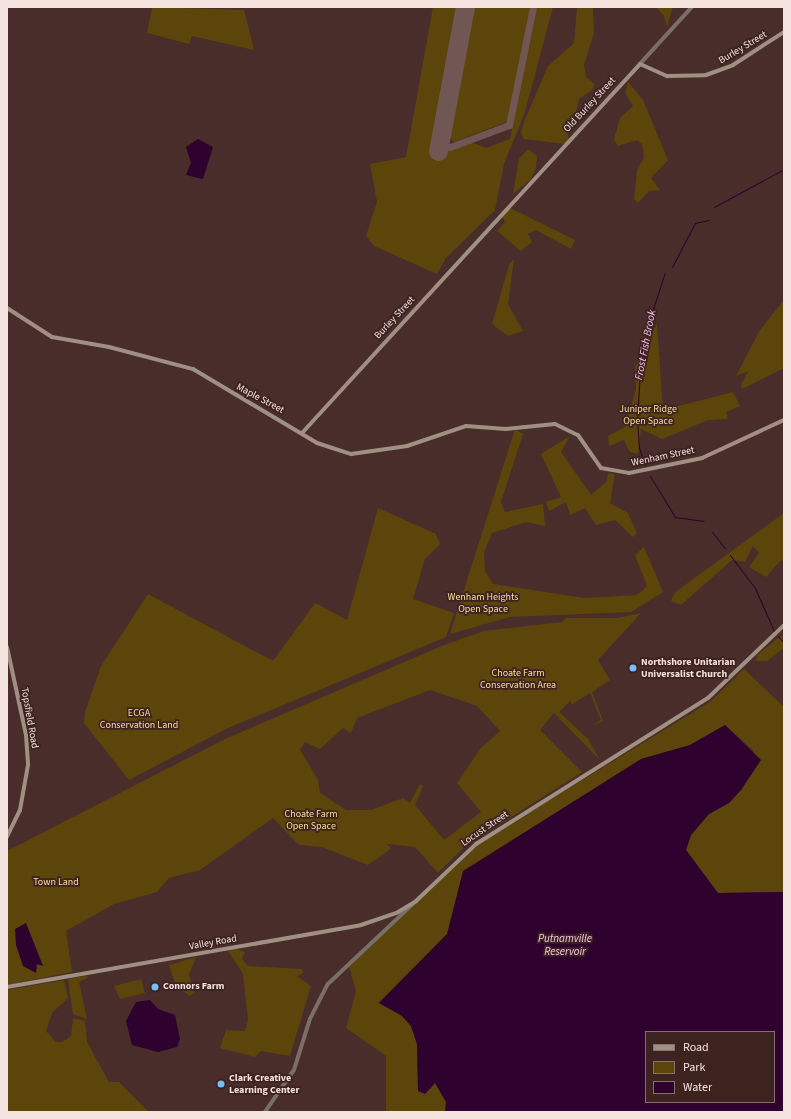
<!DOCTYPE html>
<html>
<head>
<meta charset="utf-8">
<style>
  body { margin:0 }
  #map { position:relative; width:791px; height:1119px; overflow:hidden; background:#482d2a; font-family:"Source Sans 3",sans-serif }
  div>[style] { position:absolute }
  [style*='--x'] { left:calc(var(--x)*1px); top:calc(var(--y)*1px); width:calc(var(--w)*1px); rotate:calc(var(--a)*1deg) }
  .green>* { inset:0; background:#5b450b }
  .water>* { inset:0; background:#2f012e }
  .stream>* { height:1px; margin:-0.5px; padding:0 0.5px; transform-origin:0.5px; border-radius:0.5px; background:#2f012e }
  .taxiway>* { height:7px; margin:-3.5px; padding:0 3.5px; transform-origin:3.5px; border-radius:3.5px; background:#705754 }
  .runway>* { height:19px; margin:-9.5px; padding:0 9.5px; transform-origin:9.5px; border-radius:9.5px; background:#705754 }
  .tertiary>* { height:3.5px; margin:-1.75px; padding:0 1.75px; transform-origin:1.75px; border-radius:1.75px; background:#7a6f67 }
  .secondary>* { height:4px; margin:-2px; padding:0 2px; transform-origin:2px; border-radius:2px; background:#a08f83 }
  .dots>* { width:11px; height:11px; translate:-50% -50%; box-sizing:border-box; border:2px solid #3d2320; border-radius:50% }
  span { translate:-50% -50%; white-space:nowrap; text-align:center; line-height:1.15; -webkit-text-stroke:3.5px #3d2320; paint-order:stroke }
  .street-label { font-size:10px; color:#f4e2df }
  .park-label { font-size:10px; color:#fdde9d }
  .poi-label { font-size:10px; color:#f4e2df; font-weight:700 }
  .left { translate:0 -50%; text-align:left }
  .water-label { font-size:11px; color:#fac2f3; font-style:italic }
  .frame { position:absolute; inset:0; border:8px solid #f4e2df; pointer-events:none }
  .legend { position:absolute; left:645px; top:1031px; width:130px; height:72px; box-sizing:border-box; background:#3d2320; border:1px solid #866f6c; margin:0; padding:5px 7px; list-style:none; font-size:12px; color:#f4e2df }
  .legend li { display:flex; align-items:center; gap:8px; height:20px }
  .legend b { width:20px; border:1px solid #866f6c }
</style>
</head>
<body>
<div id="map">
  <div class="green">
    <i style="clip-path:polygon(152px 7px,244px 10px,254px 50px,192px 36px,189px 44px,147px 33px)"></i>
    <i style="clip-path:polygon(433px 7px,459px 7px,432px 150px,445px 152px,471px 142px,486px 148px,510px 139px,535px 7px,553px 7px,525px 112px,504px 164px,495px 210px,446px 258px,437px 274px,374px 246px,366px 236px,377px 202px,370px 164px,406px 157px)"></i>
    <i style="clip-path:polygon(471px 7px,530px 7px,509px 121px,454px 142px,447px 135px)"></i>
    <i style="clip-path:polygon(577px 7px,593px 7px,594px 33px,584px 65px,586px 77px,595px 84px,592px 90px,579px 99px,576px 112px,565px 125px,569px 140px,565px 144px,524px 139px,521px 133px,524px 122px,548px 66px,574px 43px)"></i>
    <i style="clip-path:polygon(656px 7px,673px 7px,667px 27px,664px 16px)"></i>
    <i style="clip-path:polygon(628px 82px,643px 100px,668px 160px,651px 178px,660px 190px,649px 191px,638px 203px,634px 199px,637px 171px,644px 157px,642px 144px,637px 140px,618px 146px,614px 139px,620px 118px,633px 106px,625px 93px)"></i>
    <i style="clip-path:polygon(528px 149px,537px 156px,536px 168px,530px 180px,513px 194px,519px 159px)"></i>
    <i style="clip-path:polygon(508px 207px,575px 240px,571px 249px,536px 230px,528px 234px,532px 242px,521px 251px,497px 231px,505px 222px,501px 215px)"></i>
    <i style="clip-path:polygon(514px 259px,508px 304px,523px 331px,508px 336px,492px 324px,509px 265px)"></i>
    <i style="clip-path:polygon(784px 300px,784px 368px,742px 389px,741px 384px,749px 371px,736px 376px,760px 330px)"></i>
    <i style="clip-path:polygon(657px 324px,663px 410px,733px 392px,740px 406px,726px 412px,728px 419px,708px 420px,662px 439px,641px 429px,638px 454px,630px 452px,624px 440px,609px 446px,608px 436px,625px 427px,636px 389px,635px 368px,644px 345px)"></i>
    <i style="clip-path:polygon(515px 429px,523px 434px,501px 502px,505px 512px,543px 504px,545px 526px,526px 522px,492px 533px,484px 552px,485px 571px,493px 584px,584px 598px,637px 595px,647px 586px,635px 555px,644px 547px,663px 592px,631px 612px,510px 617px,450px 634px)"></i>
    <i style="clip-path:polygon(570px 436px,561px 452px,591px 495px,607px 481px,608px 473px,615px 474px,610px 503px,628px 513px,637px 533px,633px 537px,615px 520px,596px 525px,585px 508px,570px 515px,566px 502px,549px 511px,546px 502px,561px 497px,541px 454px)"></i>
    <i style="clip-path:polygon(378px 508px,436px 534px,440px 544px,425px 559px,413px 599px,454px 613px,446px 637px,228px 728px,129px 780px,84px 723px,85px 712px,101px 666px,148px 594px,273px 661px,315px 603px,347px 620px)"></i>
    <i style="clip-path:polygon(784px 513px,784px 562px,781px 560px,766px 577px,749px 567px,759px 553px,753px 546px,745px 562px,732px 560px,681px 605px,671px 601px,674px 593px)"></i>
    <i style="clip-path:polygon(evenodd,641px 613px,598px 660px,610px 680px,592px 692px,603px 721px,594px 725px,601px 720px,590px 693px,572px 704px,570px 701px,559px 712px,588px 739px,600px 760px,554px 713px,540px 730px,582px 772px,464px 847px,438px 873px,415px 847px,387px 844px,391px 849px,368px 865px,322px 847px,299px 845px,273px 818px,200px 870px,169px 878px,157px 892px,114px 904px,66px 931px,72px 972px,7px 985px,7px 851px,225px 739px,444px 645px,484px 631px,562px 622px,566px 618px,617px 618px,641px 613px,430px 690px,477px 706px,500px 731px,480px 749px,457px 783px,481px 812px,444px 840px,415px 805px,423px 786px,420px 784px,410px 803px,403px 798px,371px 810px,346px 810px,320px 793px,318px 780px,300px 750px,305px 742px,320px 749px,343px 728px,351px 733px,357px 718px,430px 690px)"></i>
    <i style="clip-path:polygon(782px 635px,784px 648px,767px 661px,756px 661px,757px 655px)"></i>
    <i style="clip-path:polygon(744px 669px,784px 707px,784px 892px,718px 893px,686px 850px,691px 835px,709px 814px,729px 803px,741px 790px,757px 763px,753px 750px,725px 725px,690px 745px,641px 759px,447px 934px,379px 1002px,402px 1016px,411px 1026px,417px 1044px,418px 1091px,429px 1090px,435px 1083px,446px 1102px,445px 1112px,386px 1112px,386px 1056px,346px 1028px,356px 991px,349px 967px,476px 845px,710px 702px)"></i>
    <i style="clip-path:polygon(236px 949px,245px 952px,242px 959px,248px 966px,302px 969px,303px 973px,297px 976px,311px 986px,290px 1056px,261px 1051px,255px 1057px,220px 1048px,226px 1030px,245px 1031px,248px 1020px,243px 974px,228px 951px)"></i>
    <i style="clip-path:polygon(196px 957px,189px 975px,195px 992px,190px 996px,176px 986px,169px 965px)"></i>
    <i style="clip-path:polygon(84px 976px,89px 977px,79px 982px,87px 1019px,73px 1014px,68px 979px)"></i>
    <i style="clip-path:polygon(141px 979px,145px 993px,120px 999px,114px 986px)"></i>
    <i style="clip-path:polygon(64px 980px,68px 998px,52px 1013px,46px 1031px,56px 1042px,62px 1042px,71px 1036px,73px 1018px,85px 1021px,87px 1042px,109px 1082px,119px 1082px,149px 1112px,7px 1112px,7px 990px)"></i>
  </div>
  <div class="water">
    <i style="clip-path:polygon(198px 139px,213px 147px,203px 179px,186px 175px,191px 163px,186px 147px)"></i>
    <i style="clip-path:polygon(evenodd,725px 725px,761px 760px,741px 790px,729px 803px,709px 814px,691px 835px,686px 850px,718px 893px,784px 892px,784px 1112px,445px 1112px,446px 1102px,435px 1083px,425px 1094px,418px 1091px,417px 1044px,411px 1026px,402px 1016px,379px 1003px,447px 934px,463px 871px,641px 759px,690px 745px,725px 725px,646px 1032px,774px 1032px,774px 1102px,646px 1102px,646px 1032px)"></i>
    <i style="clip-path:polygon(26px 923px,43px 966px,37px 964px,36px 973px,23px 966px,16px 945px,15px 929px)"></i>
    <i style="clip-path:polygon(150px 1000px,158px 1009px,175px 1015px,180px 1039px,177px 1047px,158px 1052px,132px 1045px,126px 1021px,136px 1002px)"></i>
  </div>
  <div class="stream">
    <i style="--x:714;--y:207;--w:80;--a:-28.5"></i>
    <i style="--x:672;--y:267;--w:50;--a:-62.4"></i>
    <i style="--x:695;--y:223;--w:14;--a:-12"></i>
    <i style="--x:645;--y:465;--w:18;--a:-109"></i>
    <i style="--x:639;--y:448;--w:27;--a:-94"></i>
    <i style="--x:637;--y:421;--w:50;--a:-86.6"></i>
    <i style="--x:640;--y:371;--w:63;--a:-78.2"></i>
    <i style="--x:653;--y:309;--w:38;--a:-72"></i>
    <i style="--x:650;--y:476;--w:48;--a:58.6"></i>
    <i style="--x:675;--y:517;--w:29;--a:8"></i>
    <i style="--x:712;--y:532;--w:21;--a:51"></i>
    <i style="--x:730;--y:555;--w:41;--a:52.9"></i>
    <i style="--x:755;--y:588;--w:47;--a:66.2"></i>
    <i style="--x:778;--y:636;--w:9;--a:49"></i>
  </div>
  <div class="taxiway">
    <i style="--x:440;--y:139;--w:8;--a:60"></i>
    <i style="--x:444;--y:146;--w:6;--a:9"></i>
    <i style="--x:450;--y:147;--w:63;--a:-20.4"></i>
    <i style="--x:509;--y:125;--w:120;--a:-78.5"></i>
  </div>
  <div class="runway">
    <i style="--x:438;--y:151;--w:147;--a:-79.4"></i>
  </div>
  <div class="tertiary">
    <i style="--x:640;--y:64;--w:77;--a:-47.6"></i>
    <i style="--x:265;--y:1112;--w:51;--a:-55.4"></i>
    <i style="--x:294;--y:1070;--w:53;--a:-72.6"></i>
    <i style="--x:310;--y:1019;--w:39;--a:-63"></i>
    <i style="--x:328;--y:984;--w:117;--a:-43.3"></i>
  </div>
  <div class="secondary">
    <i style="--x:7;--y:308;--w:54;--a:32.8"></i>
    <i style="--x:52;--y:337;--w:58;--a:10"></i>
    <i style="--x:109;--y:347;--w:87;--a:14.7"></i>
    <i style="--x:193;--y:369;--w:144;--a:30.8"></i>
    <i style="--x:317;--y:443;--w:36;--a:18"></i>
    <i style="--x:351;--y:454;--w:57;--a:-8.1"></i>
    <i style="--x:407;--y:446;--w:62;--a:-18.7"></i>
    <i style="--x:466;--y:426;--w:40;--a:4.3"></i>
    <i style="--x:506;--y:429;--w:49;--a:-5.8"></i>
    <i style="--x:555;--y:424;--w:25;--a:26"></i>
    <i style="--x:578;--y:435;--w:40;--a:55.1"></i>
    <i style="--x:601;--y:468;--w:28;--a:10"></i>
    <i style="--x:629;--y:473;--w:75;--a:-11.6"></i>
    <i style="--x:702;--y:458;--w:90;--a:-24.9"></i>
    <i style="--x:302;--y:433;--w:500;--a:-47.51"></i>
    <i style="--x:640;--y:64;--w:30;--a:24"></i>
    <i style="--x:667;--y:76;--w:39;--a:-1"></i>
    <i style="--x:706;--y:75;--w:29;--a:-20"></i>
    <i style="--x:733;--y:65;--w:61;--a:-32.9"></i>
    <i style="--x:7;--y:647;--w:90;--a:77.8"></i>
    <i style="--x:26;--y:735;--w:30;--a:86"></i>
    <i style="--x:28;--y:765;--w:46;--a:100.1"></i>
    <i style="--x:20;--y:810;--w:30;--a:116"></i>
    <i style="--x:7;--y:987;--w:359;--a:-9.9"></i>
    <i style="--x:361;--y:925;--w:39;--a:-19"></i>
    <i style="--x:398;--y:912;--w:21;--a:-31"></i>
    <i style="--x:416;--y:901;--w:83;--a:-43.5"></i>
    <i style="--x:476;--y:844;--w:274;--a:-32.2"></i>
    <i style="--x:708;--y:698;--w:105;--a:-43.8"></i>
  </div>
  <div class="dots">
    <i style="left:633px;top:668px;background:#78bff7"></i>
    <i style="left:155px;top:987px;background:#78bff7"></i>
    <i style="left:221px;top:1084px;background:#78bff7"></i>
  </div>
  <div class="street-label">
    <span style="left:743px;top:48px;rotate:-31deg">Burley Street</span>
    <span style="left:590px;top:105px;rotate:-47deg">Old Burley Street</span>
    <span style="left:395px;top:318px;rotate:-47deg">Burley Street</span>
    <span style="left:260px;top:399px;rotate:28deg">Maple Street</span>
    <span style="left:663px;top:457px;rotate:-12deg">Wenham Street</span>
    <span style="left:29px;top:718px;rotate:80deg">Topsfield Road</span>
    <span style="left:485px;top:829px;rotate:-34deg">Locust Street</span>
    <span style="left:213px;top:943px;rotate:-10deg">Valley Road</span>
  </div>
  <div class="park-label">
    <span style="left:648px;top:415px">Juniper Ridge<br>Open Space</span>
    <span style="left:483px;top:603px">Wenham Heights<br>Open Space</span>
    <span style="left:518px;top:679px">Choate Farm<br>Conservation Area</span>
    <span style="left:139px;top:719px">ECGA<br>Conservation Land</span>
    <span style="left:311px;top:820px">Choate Farm<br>Open Space</span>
    <span style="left:56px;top:883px">Town Land</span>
  </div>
  <div class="poi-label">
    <span class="left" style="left:641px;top:668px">Northshore Unitarian<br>Universalist Church</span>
    <span class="left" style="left:163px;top:987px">Connors Farm</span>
    <span class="left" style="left:229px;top:1084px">Clark Creative<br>Learning Center</span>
  </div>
  <div class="water-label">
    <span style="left:646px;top:345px;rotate:-79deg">Frost Fish Brook</span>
    <span style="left:565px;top:946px">Putnamville<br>Reservoir</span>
  </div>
  <div class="frame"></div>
  <ul class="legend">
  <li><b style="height:5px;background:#a08f83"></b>Road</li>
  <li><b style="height:11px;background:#5b450b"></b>Park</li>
  <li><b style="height:11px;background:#2f012e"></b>Water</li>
  </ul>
</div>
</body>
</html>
